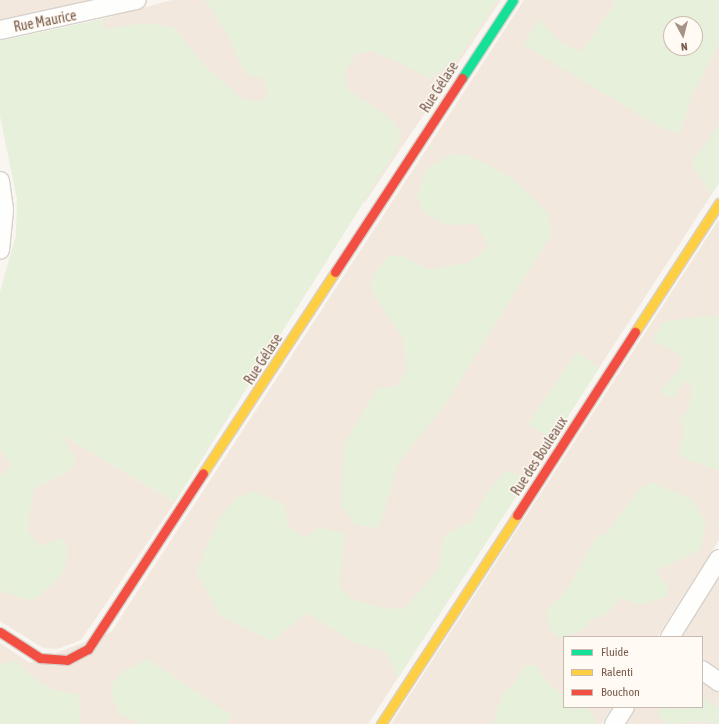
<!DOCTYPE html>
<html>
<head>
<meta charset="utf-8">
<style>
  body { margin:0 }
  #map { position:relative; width:719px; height:724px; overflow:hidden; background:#f9f5f0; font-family:"Asap Condensed",sans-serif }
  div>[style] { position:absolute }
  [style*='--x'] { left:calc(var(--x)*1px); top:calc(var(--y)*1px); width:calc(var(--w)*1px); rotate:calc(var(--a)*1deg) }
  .residential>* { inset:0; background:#f2e8de }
  .green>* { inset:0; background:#e7f0db }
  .roads { filter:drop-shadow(1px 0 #d7d1cb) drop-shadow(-1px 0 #d7d1cb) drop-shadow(0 1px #d7d1cb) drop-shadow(0 -1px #d7d1cb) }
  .street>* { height:18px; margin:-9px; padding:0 9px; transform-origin:9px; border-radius:9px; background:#fefefd }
  .fast>* { height:9px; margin:-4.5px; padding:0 4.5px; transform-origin:4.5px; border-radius:4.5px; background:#16e098 }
  .slow>* { height:9px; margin:-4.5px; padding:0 4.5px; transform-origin:4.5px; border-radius:4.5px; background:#ffcf43 }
  .jam>* { height:9px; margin:-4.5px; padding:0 4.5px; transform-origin:4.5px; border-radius:4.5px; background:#f24e42 }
  span { translate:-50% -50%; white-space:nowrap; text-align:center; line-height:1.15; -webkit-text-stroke:3px #fffaf3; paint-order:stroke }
  .street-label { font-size:14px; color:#7a5c4d }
  .legend { position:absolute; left:563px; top:636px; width:140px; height:72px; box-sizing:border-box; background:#fffaf3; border:1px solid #cabbb1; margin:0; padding:5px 7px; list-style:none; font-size:12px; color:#7a5c4d }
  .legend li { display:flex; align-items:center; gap:8px; height:20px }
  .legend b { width:20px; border:1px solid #cabbb1 }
  .north { position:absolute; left:663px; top:16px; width:40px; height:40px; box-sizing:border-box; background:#fffaf3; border:1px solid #cabbb1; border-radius:50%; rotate:173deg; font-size:11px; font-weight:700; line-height:16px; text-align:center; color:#7a5c4d }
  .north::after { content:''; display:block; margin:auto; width:14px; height:18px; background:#a69286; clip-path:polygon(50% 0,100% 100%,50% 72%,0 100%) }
</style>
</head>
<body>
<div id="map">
  <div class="residential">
    <i style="clip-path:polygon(0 0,101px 0,21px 19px,0 19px)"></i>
    <i style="clip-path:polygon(172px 0,501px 0,365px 202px,123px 118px,102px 19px)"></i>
    <i style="clip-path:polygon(evenodd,524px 0,719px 0,719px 183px,368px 724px,0 724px,0 643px,30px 663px,111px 632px,524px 0,671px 24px,695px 24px,695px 48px,671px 48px,671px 24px)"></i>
    <i style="clip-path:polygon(719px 219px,719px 540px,657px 637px,564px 637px,564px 707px,612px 707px,601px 724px,391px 724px)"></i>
    <i style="clip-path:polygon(0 398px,175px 502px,81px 640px,58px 649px,43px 648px,0 621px)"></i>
    <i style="clip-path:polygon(719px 574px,719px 672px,702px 660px,702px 637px,682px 637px,681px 632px)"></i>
    <i style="clip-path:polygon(702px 681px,719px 692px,719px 724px,626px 724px,637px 707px,702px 707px)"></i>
  </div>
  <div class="green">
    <i style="clip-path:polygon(205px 0,498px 0,456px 61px,429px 79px,399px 62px,371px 51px,356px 54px,345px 72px,346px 88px,394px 121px,401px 135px,394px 154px,175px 502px,62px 435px,77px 462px,66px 473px,34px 489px,27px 531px,41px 546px,62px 538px,68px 545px,66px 564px,60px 578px,35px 599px,26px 600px,0 590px,0 476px,11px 467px,0 448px,0 292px,16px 235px,17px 199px,0 116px,0 41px,102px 19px,104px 29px,146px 23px,173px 27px,209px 70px,244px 100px,262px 101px,268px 92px,263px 78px,249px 75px,240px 64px,228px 35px)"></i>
    <i style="clip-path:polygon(evenodd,613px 0,719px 0,719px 44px,693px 93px,680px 134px,660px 127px,523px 45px,539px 18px,559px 41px,582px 52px,613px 6px,613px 0,671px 24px,695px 24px,695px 48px,671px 48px,671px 24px)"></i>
    <i style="clip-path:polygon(719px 125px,719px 183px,711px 194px,691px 163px)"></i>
    <i style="clip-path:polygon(451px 154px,468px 155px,511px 177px,548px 213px,551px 235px,445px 405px,399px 462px,379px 528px,356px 525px,341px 506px,344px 445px,377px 388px,395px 387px,407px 371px,403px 339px,371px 290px,373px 275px,389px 256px,403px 256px,427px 269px,445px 267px,470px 262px,488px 247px,477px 224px,445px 225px,423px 211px,417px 196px,427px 169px)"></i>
    <i style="clip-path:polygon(705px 316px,719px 317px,719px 471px,684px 458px,679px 451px,684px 431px,680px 420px,690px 406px,692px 384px,684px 380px,674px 398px,662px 395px,662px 388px,680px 370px,681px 357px,672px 349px,653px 342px,663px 322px)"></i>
    <i style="clip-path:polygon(577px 352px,599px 368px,553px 440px,528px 424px)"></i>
    <i style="clip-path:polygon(506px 470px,527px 480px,398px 678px,385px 651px,353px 642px,307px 613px,272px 641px,220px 616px,196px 571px,219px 519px,237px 497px,255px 491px,285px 505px,288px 526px,305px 538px,319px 528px,345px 533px,339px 588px,352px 599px,382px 608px,404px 609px,438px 570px,444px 536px,472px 521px,488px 491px)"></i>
    <i style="clip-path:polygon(652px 482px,693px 500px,706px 524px,700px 550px,658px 570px,657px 575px,668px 586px,668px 596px,641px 605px,621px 598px,602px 618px,593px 617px,586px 628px,561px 639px,550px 631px,546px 612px,568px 588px,596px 537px,608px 532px,638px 490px)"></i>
    <i style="clip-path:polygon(148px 659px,232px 716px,226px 724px,141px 724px,118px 713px,110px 686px,122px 672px)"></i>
    <i style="clip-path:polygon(16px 661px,35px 679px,56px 691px,79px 694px,80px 724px,0 724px,0 664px)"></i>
    <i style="clip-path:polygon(536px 665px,549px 685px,564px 696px,564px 707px,588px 707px,597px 724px,488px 724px,494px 722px,502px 695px,515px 683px,524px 666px)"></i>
    <i style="clip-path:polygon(702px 697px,719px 708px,719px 724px,701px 721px,668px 724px,659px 716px,658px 707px,702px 707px)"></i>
  </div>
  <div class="roads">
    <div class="street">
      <i style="--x:0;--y:30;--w:140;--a:-12.4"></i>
      <i style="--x:0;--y:181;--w:29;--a:82"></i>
      <i style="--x:4;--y:210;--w:40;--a:95.7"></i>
      <i style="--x:670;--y:637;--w:92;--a:-57.9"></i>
      <i style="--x:702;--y:670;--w:21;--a:35"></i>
      <i style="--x:614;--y:724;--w:20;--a:-57"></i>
    </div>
    <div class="fast">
      <i style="--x:462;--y:78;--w:93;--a:-56.8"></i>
    </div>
    <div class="slow">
      <i style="--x:635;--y:332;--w:154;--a:-56.9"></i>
      <i style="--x:203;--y:473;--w:240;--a:-56.7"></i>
      <i style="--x:381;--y:724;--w:249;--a:-56.9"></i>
    </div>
    <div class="jam">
      <i style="--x:335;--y:272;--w:232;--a:-56.8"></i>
      <i style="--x:517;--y:515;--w:218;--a:-57.2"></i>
      <i style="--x:0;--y:632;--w:48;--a:33"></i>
      <i style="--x:40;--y:658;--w:27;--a:4"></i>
      <i style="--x:67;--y:660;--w:24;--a:-28"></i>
      <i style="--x:88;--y:649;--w:210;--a:-56.8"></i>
    </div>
  </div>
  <div class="street-label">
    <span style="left:45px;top:21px;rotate:-11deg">Rue Maurice</span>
    <span style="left:439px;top:87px;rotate:-57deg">Rue Gélase</span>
    <span style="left:263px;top:359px;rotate:-57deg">Rue Gélase</span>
    <span style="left:539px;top:456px;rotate:-57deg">Rue des Bouleaux</span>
  </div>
  <ul class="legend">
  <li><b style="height:5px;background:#16e098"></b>Fluide</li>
  <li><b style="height:5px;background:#ffcf43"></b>Ralenti</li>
  <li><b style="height:5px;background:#f24e42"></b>Bouchon</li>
  </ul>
  <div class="north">N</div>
</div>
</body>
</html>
